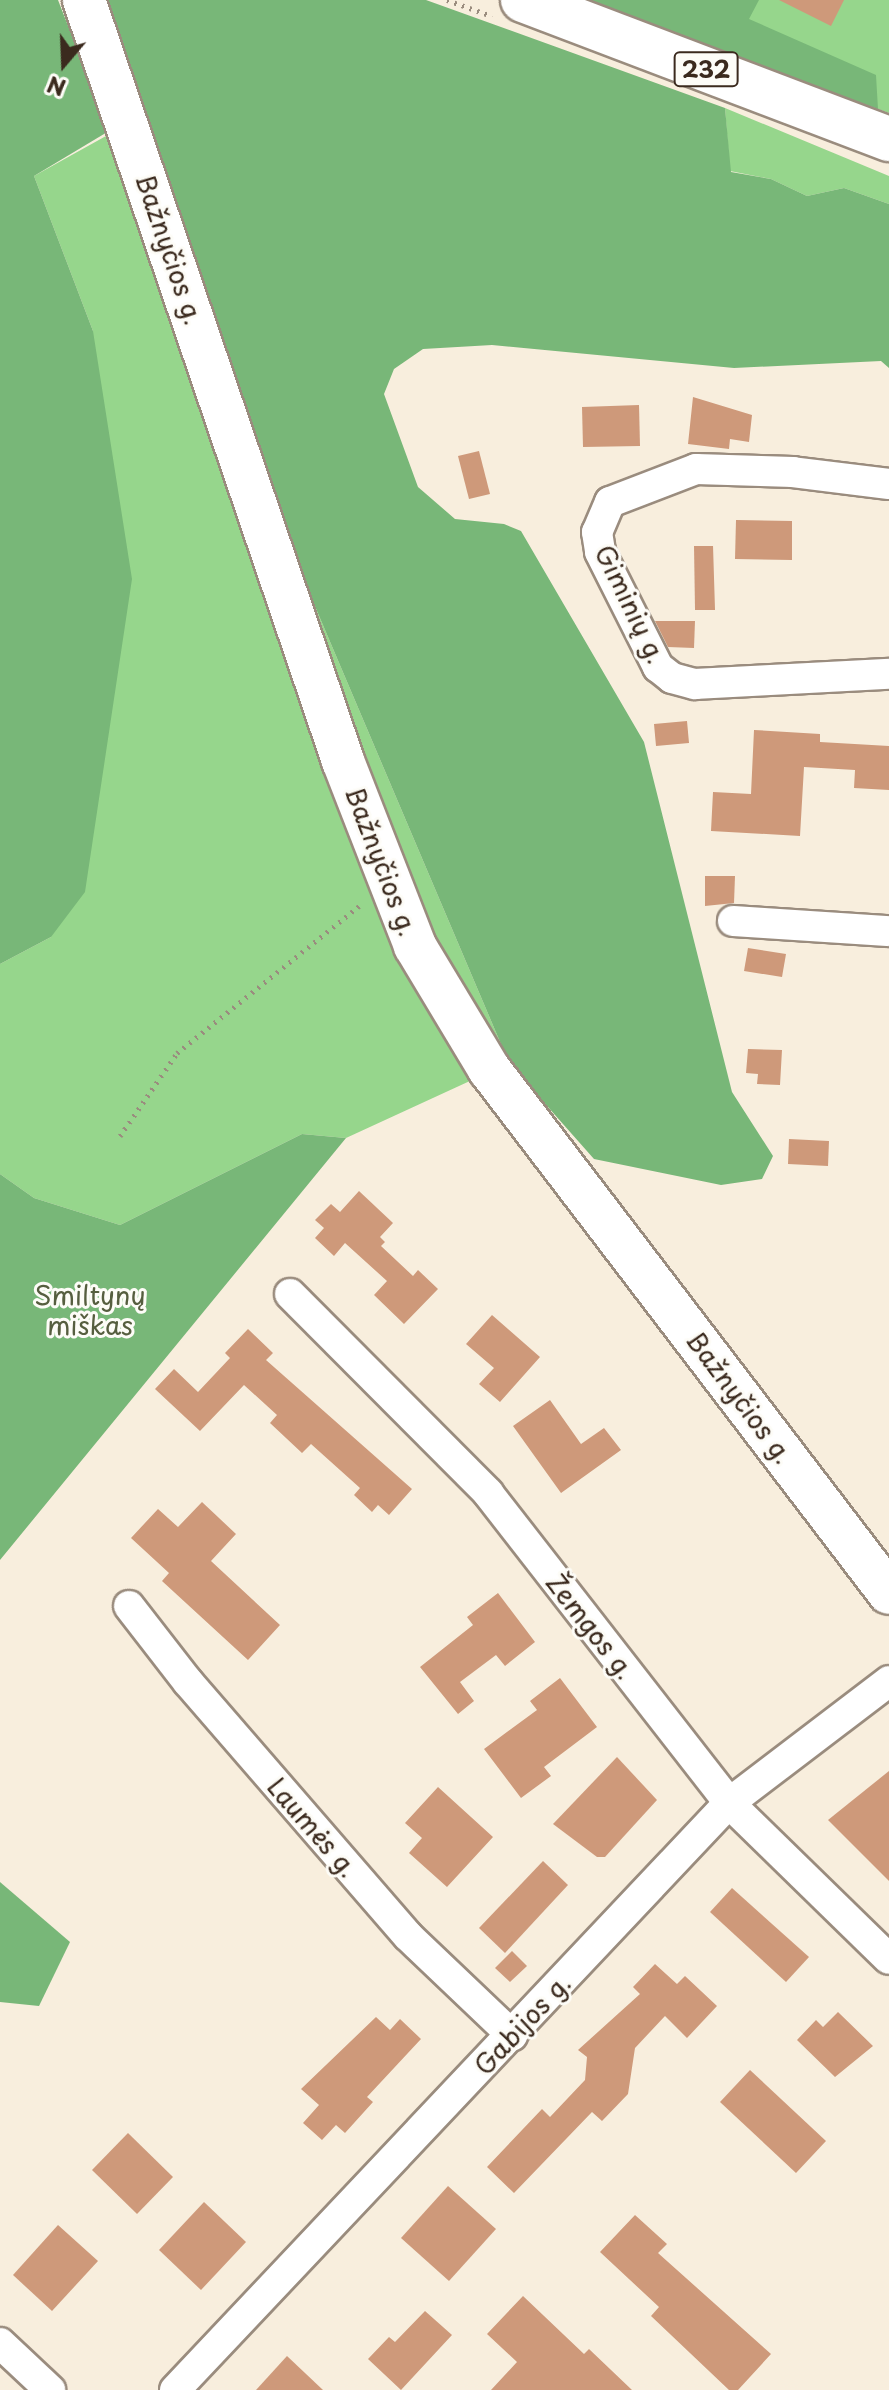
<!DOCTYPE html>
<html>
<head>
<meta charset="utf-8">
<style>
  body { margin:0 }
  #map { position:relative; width:889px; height:2390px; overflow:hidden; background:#f8eedd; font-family:"Playpen Sans",sans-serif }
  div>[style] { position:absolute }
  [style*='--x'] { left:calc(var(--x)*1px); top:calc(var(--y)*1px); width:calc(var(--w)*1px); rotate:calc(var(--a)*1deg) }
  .green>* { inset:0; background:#96d68c }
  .forest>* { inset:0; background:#78b778 }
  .building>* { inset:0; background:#ce997a }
  .path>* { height:5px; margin-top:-2.5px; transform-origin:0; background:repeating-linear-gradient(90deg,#9a8c7e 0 2px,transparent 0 8px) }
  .roads { filter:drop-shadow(2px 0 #9a8c7e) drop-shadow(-2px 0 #9a8c7e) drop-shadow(0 2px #9a8c7e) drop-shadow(0 -2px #9a8c7e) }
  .street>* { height:30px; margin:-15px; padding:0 15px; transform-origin:15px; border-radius:15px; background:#fff }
  .secondary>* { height:42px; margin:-21px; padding:0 21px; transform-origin:21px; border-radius:21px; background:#fff }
  .primary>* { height:44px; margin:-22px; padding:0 22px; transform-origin:22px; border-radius:22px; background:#fff }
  span { translate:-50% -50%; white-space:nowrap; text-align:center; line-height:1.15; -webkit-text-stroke:6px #fdfcf7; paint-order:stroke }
  .shield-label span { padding:2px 6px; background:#fdfcf7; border:2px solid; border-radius:6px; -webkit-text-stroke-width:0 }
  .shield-label { font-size:24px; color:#3b2a1e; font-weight:700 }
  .street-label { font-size:26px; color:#3b2a1e }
  .park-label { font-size:26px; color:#565e3f }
  .north { position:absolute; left:24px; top:24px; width:80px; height:80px; -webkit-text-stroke:6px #fdfcf7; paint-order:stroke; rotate:199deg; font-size:22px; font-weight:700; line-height:32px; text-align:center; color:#3b2a1e }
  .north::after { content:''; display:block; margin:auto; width:28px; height:36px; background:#3b2a1e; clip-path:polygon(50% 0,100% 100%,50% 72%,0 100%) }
</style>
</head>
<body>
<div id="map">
  <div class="green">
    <i style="clip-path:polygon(579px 0,889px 0,889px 113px,580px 2px)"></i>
    <i style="clip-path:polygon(725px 108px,889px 176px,889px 204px,844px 188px,807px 196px,771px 179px,730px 171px)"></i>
    <i style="clip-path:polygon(142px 116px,314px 604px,509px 1063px,346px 1138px,302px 1134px,120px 1225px,34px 1198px,0 1174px,0 964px,51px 937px,93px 331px,34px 176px)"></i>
  </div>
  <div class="forest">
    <i style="clip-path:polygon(0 0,58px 0,109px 131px,34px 176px,93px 331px,132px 579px,85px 892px,51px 937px,0 964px)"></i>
    <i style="clip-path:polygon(101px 0,426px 0,725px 108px,731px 172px,771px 179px,807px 196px,844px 188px,889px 204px,889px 368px,881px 361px,734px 368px,492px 345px,423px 349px,394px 369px,384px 394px,418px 487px,455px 519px,504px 524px,521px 531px,644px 742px,732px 1092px,773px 1156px,762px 1179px,721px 1185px,594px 1159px,509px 1063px,314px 604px)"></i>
    <i style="clip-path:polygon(579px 0,759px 0,749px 19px,876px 75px,878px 109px)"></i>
    <i style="clip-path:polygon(302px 1134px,346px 1138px,0 1560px,0 1174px,34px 1198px,120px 1225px)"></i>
    <i style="clip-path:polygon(0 1882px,70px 1942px,39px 2006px,0 2002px)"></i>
  </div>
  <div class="building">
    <i style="clip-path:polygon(779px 0,844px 0,831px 26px)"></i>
    <i style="clip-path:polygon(693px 397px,752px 415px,749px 442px,730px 439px,729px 449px,688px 444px)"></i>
    <i style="clip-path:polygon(639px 405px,640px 446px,583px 447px,582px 407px)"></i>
    <i style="clip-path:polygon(479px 451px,490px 494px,469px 499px,458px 456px)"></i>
    <i style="clip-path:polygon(736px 520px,792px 521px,792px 560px,735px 559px)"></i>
    <i style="clip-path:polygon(694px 546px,713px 546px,715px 610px,695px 610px)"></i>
    <i style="clip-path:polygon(655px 621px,695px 621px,694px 648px,668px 647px)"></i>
    <i style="clip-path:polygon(687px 721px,689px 743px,656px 746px,654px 724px)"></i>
    <i style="clip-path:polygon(754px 730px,820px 734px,820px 742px,889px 746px,889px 790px,854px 788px,855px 770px,804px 767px,800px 836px,711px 831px,713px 792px,751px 794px)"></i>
    <i style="clip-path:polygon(705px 876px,735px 876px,734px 903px,705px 906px)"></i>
    <i style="clip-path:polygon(748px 948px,786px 954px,782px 977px,744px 971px)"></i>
    <i style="clip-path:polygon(748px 1049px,782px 1050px,780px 1085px,757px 1084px,758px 1074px,746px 1073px)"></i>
    <i style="clip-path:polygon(789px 1139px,829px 1141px,828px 1166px,788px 1164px)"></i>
    <i style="clip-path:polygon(359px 1191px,393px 1223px,380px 1237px,385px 1242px,381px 1246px,413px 1276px,418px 1270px,438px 1289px,404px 1324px,374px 1295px,387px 1281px,345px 1243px,334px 1256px,315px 1238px,324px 1228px,315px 1220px,331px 1204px,340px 1212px)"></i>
    <i style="clip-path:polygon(492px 1315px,540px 1357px,500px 1402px,479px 1384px,494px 1368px,466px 1344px)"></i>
    <i style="clip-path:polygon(248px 1329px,273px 1353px,266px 1360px,412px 1489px,389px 1515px,378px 1505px,372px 1512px,354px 1495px,360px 1488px,311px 1444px,302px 1453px,270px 1423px,277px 1415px,244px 1385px,200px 1431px,155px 1389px,174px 1369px,198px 1392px,230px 1358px,225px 1353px)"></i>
    <i style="clip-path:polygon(550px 1400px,581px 1444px,604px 1428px,621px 1450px,561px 1493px,513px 1426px)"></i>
    <i style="clip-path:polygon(202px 1502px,236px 1534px,211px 1561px,280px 1625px,248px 1660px,162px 1581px,169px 1573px,131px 1538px,158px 1509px,178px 1527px)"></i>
    <i style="clip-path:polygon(498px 1593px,535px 1642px,505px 1666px,496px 1655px,460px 1682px,474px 1701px,458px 1714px,420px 1667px,473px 1625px,467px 1617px)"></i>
    <i style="clip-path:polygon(560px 1678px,597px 1727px,544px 1767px,551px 1776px,521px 1798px,484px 1749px,537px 1710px,530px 1701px)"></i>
    <i style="clip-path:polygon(617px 1757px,657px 1800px,605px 1857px,597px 1857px,553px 1824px)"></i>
    <i style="clip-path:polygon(889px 1771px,889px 1881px,828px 1820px)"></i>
    <i style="clip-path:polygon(438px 1787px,493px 1837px,447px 1887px,409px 1853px,422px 1838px,405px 1823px)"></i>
    <i style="clip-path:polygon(543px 1861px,568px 1885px,505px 1953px,479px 1928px)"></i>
    <i style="clip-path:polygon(732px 1888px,809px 1957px,786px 1982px,710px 1912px)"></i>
    <i style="clip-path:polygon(512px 1951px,527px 1966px,510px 1982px,495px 1968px)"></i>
    <i style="clip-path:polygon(655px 1964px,677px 1984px,685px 1976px,717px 2006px,687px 2038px,665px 2016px,635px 2048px,628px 2094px,602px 2121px,592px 2112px,514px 2193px,487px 2167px,542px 2109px,550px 2117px,585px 2080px,587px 2057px,578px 2050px,640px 1994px,633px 1987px)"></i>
    <i style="clip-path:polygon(838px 2012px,873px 2046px,835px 2077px,797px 2040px,816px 2020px,823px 2027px)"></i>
    <i style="clip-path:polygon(376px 2017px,390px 2030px,400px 2019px,421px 2039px,367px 2097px,373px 2102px,345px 2133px,336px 2125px,322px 2140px,303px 2123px,319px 2105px,301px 2089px)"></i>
    <i style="clip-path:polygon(750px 2070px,826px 2141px,796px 2173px,720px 2102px)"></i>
    <i style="clip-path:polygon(128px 2133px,173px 2177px,137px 2214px,92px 2170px)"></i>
    <i style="clip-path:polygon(448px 2186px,496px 2229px,449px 2281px,401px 2238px)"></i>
    <i style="clip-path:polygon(204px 2202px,246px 2242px,201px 2290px,159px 2250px)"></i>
    <i style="clip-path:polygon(635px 2215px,667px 2244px,658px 2253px,771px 2354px,738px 2390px,729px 2390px,651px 2316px,659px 2307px,600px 2252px)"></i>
    <i style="clip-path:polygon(58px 2225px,98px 2261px,52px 2311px,13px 2275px)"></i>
    <i style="clip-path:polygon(523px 2296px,584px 2354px,589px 2349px,632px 2390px,491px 2390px,517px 2362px,487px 2334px)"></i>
    <i style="clip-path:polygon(425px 2311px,452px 2335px,401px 2390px,368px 2359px,389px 2337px,395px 2342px)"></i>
    <i style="clip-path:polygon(287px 2356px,323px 2390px,256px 2390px)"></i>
  </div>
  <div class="path">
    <i style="--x:447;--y:0;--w:48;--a:19.6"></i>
    <i style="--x:120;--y:1136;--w:101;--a:-55.5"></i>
    <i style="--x:177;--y:1053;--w:239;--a:-38.9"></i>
  </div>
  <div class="roads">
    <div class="street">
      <i style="--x:889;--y:484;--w:97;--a:-172.9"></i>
      <i style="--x:793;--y:472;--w:97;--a:-178.2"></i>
      <i style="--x:696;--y:469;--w:92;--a:159"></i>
      <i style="--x:610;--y:502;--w:33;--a:113"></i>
      <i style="--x:597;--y:532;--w:20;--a:81"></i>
      <i style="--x:600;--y:552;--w:129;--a:63.2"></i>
      <i style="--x:658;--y:667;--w:18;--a:38"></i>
      <i style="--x:672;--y:678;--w:24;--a:15"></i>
      <i style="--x:695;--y:684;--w:194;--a:-3"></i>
      <i style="--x:733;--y:921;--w:156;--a:3.7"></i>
      <i style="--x:290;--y:1294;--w:281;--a:45.1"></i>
      <i style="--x:488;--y:1493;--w:393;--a:52.1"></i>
      <i style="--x:729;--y:1803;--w:223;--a:44.3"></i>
      <i style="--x:129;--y:1606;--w:96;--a:52.2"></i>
      <i style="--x:188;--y:1682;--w:336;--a:49.1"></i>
      <i style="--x:408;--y:1936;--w:144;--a:43.6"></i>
      <i style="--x:0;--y:2343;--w:69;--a:43.2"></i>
      <i style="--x:175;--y:2390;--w:807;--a:-46.66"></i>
      <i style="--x:729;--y:1803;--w:201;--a:-37.3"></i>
    </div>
    <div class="secondary">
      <i style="--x:84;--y:0;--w:804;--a:71.2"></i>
      <i style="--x:343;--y:761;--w:199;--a:68.7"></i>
      <i style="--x:415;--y:946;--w:144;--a:59"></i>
      <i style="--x:489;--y:1069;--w:659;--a:52.64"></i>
    </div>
    <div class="primary">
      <i style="--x:523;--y:0;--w:392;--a:20.8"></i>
    </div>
  </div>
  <div class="shield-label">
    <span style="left:706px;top:69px">232</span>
  </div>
  <div class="street-label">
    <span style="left:170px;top:249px;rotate:71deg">Bažnyčios g.</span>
    <span style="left:631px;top:604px;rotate:64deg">Giminių g.</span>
    <span style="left:382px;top:861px;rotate:69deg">Bažnyčios g.</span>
    <span style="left:740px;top:1397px;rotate:53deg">Bažnyčios g.</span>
    <span style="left:591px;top:1626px;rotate:52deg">Žemgos g.</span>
    <span style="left:313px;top:1827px;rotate:49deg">Laumės g.</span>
    <span style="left:522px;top:2024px;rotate:-47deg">Gabijos g.</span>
  </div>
  <div class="park-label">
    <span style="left:90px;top:1310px">Smiltynų<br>miškas</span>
  </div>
  <div class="north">N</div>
</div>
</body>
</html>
